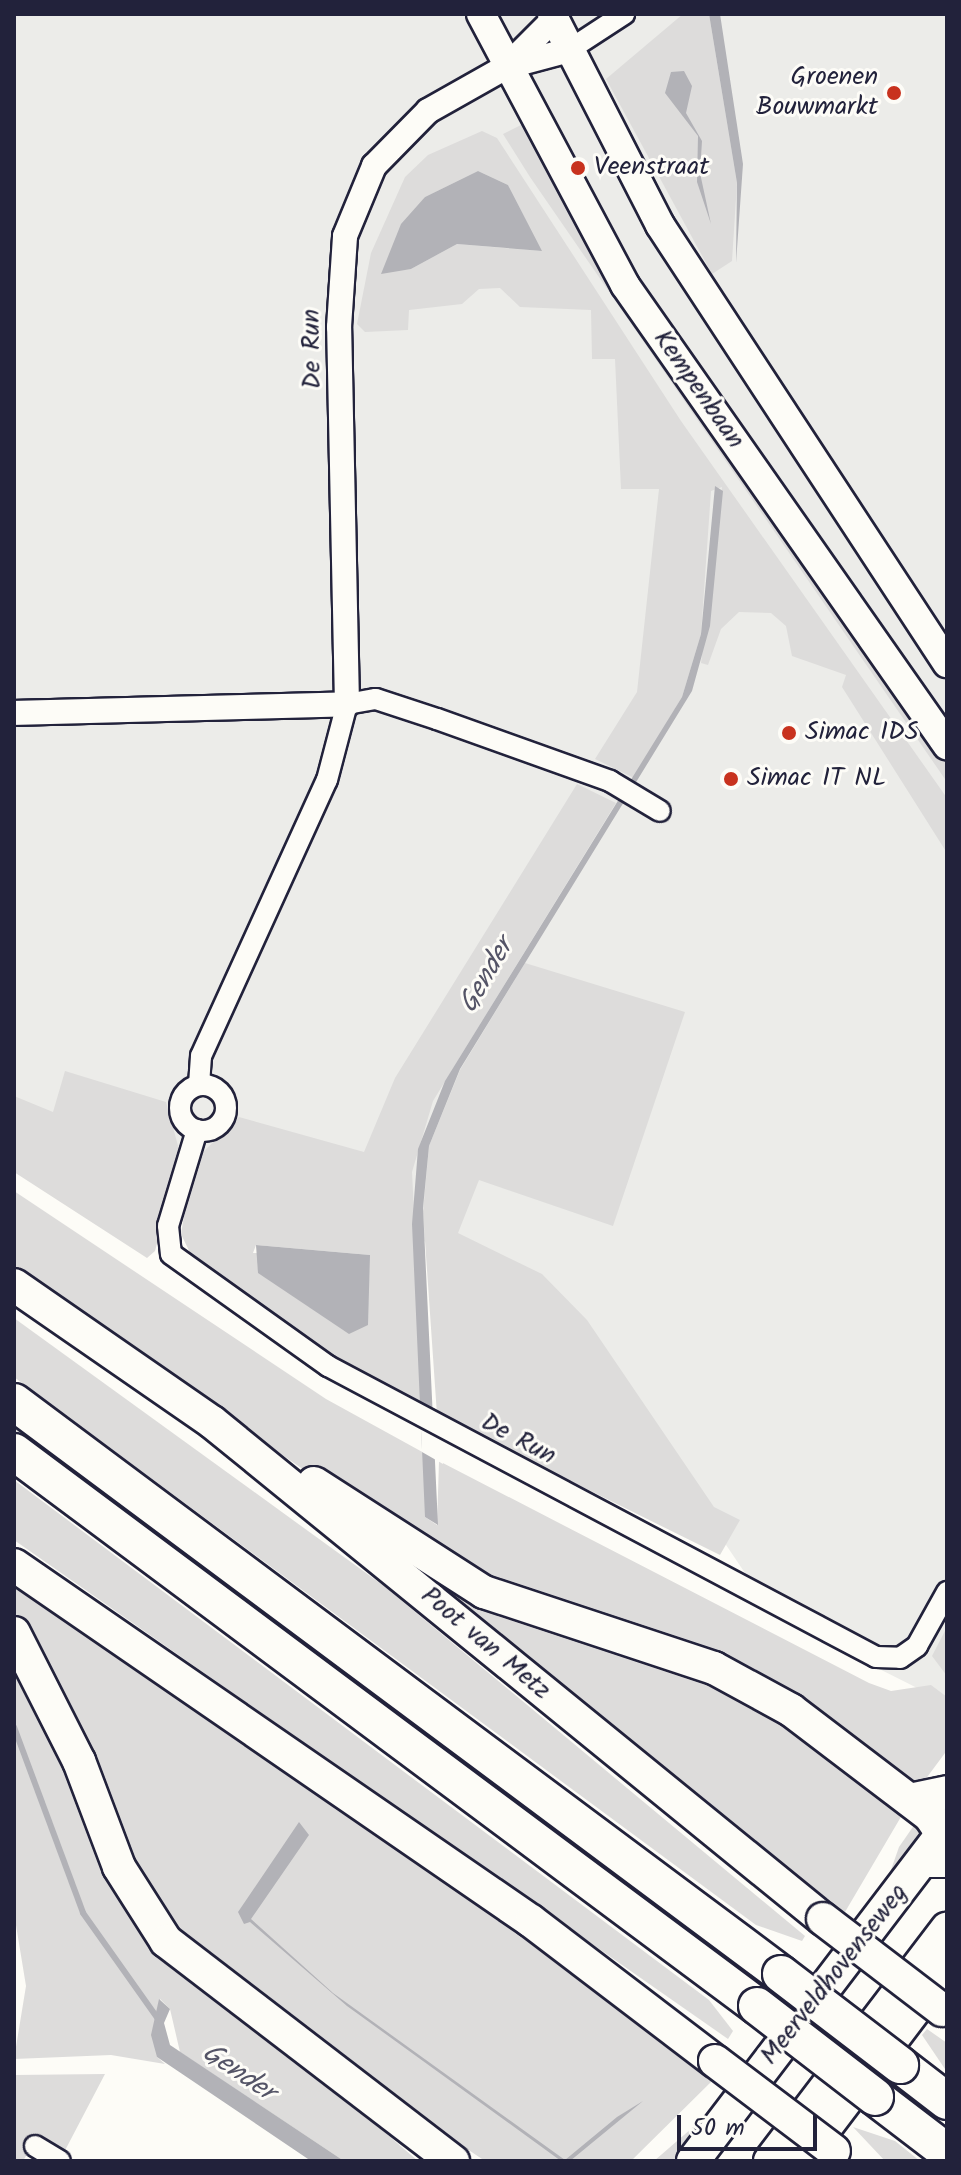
<!DOCTYPE html>
<html>
<head>
<meta charset="utf-8">
<style>
  body { margin:0 }
  #map { position:relative; width:961px; height:2175px; overflow:hidden; background:#fdfcf7; font-family:Kalam,sans-serif }
  div>[style] { position:absolute }
  [style*='--x'] { left:calc(var(--x)*1px); top:calc(var(--y)*1px); width:calc(var(--w)*1px); rotate:calc(var(--a)*1deg) }
  .built>* { inset:0; background:#ecece9 }
  .green>* { inset:0; background:#dddcdb }
  .water>* { inset:0; background:#b2b2b7 }
  .pier>* { inset:0; background:#fdfcf7 }
  .stream>* { height:6px; margin:-3px; padding:0 3px; transform-origin:3px; border-radius:3px; background:#b2b2b7 }
  .roads { filter:drop-shadow(2px 0 #22223b) drop-shadow(-2px 0 #22223b) drop-shadow(0 2px #22223b) drop-shadow(0 -2px #22223b) }
  .minor>* { height:20px; margin:-10px; padding:0 10px; transform-origin:10px; border-radius:10px; background:#fdfcf7 }
  .minor>.ring { margin:-10px; padding:0; box-sizing:content-box; background:none; border:20px solid #fdfcf7; border-radius:50% }
  .tertiary>* { height:24px; margin:-12px; padding:0 12px; transform-origin:12px; border-radius:12px; background:#fdfcf7 }
  .secondary>* { height:28px; margin:-14px; padding:0 14px; transform-origin:14px; border-radius:14px; background:#fdfcf7 }
  .primary>* { height:32px; margin:-16px; padding:0 16px; transform-origin:16px; border-radius:16px; background:#fdfcf7 }
  .trunk>* { height:32px; margin:-16px; padding:0 16px; transform-origin:16px; border-radius:16px; background:#fdfcf7 }
  .motorway>* { height:36px; margin:-18px; padding:0 18px; transform-origin:18px; border-radius:18px; background:#fdfcf7 }
  .bridges { filter:drop-shadow(2px 0 #22223b) drop-shadow(-2px 0 #22223b) drop-shadow(0 2px #22223b) drop-shadow(0 -2px #22223b) }
  .trunk-bridge>* { height:32px; margin:-16px; padding:0 16px; transform-origin:16px; border-radius:16px; background:#fdfcf7 }
  .motorway-bridge>* { height:36px; margin:-18px; padding:0 18px; transform-origin:18px; border-radius:18px; background:#fdfcf7 }
  .dots>* { width:22px; height:22px; translate:-50% -50%; box-sizing:border-box; border:4px solid #fdfcf7; border-radius:50% }
  span { translate:-50% -50%; white-space:nowrap; text-align:center; line-height:1.15; -webkit-text-stroke:6px #fdfcf7; paint-order:stroke }
  .poi-label { font-size:26px; color:#22223b }
  .right { translate:-100% -50%; text-align:right }
  .left { translate:0 -50%; text-align:left }
  .street-label { font-size:26px; color:#22223b }
  .water-label { font-size:28px; color:#545466; font-style:italic }
  .frame { position:absolute; inset:0; border:16px solid #22223b; pointer-events:none }
  .scale { position:absolute; left:677px; top:2115px; width:140px; height:36px; box-sizing:border-box; border:4px solid #22223b; border-top:0; padding-left:10px; font-size:24px; line-height:28px; white-space:nowrap; color:#22223b; -webkit-text-stroke:6px #fdfcf7; paint-order:stroke }
</style>
</head>
<body>
<div id="map">
  <div class="built">
    <i style="clip-path:polygon(14px 14px,947px 14px,947px 1703px,774px 1616px,571px 1315px,511px 1261px,14px 1148px)"></i>
  </div>
  <div class="green">
    <i style="clip-path:polygon(683px 14px,709px 14px,737px 183px,732px 261px,712px 274px,606px 79px)"></i>
    <i style="clip-path:polygon(523px 124px,633px 318px,947px 763px,947px 782px,530px 177px,503px 134px)"></i>
    <i style="clip-path:polygon(evenodd,482px 131px,497px 138px,681px 421px,947px 798px,947px 853px,842px 687px,846px 675px,792px 656px,786px 626px,771px 613px,739px 612px,721px 629px,708px 665px,701px 663px,722px 487px,711px 491px,701px 634px,682px 697px,634px 778px,595px 759px,637px 692px,659px 489px,621px 489px,615px 359px,592px 359px,591px 310px,520px 307px,500px 288px,479px 289px,462px 304px,409px 310px,408px 330px,365px 332px,357px 324px,371px 253px,405px 177px,428px 155px,482px 131px,478px 171px,508px 185px,541px 251px,457px 244px,411px 269px,385px 271px,425px 197px,478px 171px)"></i>
    <i style="clip-path:polygon(evenodd,577px 784px,616px 803px,433px 1101px,412px 1172px,424px 1409px,341px 1363px,194px 1261px,181px 1234px,188px 1192px,202px 1153px,239px 1117px,364px 1152px,395px 1078px,577px 784px,256px 1245px,370px 1255px,253px 1253px,256px 1245px)"></i>
    <i style="clip-path:polygon(525px 963px,685px 1012px,613px 1226px,479px 1180px,458px 1233px,542px 1274px,587px 1320px,714px 1507px,740px 1520px,720px 1555px,437px 1415px,423px 1212px,429px 1146px,460px 1070px)"></i>
    <i style="clip-path:polygon(65px 1071px,166px 1102px,180px 1153px,155px 1251px,147px 1258px,14px 1172px,14px 1096px,53px 1112px)"></i>
    <i style="clip-path:polygon(14px 1191px,326px 1399px,426px 1454px,425px 1517px,437px 1525px,439px 1461px,869px 1683px,891px 1691px,931px 1685px,947px 1697px,945px 1753px,919px 1788px,796px 1703px,503px 1590px,317px 1479px,14px 1268px)"></i>
    <i style="clip-path:polygon(14px 1318px,384px 1586px,805px 1936px,802px 1941px,756px 1925px,14px 1377px)"></i>
    <i style="clip-path:polygon(14px 1417px,769px 1984px,762px 1992px,14px 1436px)"></i>
    <i style="clip-path:polygon(14px 1480px,709px 2000px,733px 2031px,728px 2039px,14px 1540px)"></i>
    <i style="clip-path:polygon(419px 1563px,786px 1719px,905px 1810px,845px 1912px,827px 1898px,823px 1902px,414px 1570px)"></i>
    <i style="clip-path:polygon(14px 1577px,299px 1775px,335px 1809px,523px 1929px,697px 2059px,693px 2067px,712px 2081px,631px 2161px,485px 2161px,262px 2011px,147px 1904px,14px 1620px)"></i>
    <i style="clip-path:polygon(947px 1627px,947px 1676px,932px 1656px)"></i>
    <i style="clip-path:polygon(14px 1644px,114px 1870px,338px 2092px,418px 2161px,344px 2161px,180px 2052px,170px 2009px,160px 1999px,157px 2057px,165px 2064px,111px 2055px,14px 2059px,26px 1986px,14px 1913px)"></i>
    <i style="clip-path:polygon(917px 1821px,926px 1836px,886px 1884px,899px 1847px)"></i>
    <i style="clip-path:polygon(927px 2029px,947px 2043px,947px 2072px,922px 2035px)"></i>
    <i style="clip-path:polygon(105px 2074px,60px 2160px,32px 2146px,23px 2161px,14px 2161px,14px 2075px)"></i>
    <i style="clip-path:polygon(726px 2089px,675px 2161px,654px 2161px,699px 2122px)"></i>
    <i style="clip-path:polygon(853px 2127px,895px 2141px,920px 2161px,885px 2161px)"></i>
  </div>
  <div class="water">
    <i style="clip-path:polygon(709px 14px,720px 14px,743px 164px,736px 263px,737px 183px)"></i>
    <i style="clip-path:polygon(684px 71px,692px 86px,686px 113px,702px 141px,700px 173px,711px 224px,697px 182px,698px 136px,665px 93px,671px 72px)"></i>
    <i style="clip-path:polygon(478px 171px,508px 185px,542px 251px,457px 244px,411px 269px,381px 274px,401px 224px,425px 197px)"></i>
    <i style="clip-path:polygon(715px 486px,723px 491px,710px 626px,692px 691px,460px 1069px,429px 1146px,423px 1208px,438px 1525px,425px 1517px,412px 1224px,418px 1149px,445px 1081px,682px 697px,701px 634px)"></i>
    <i style="clip-path:polygon(256px 1245px,370px 1255px,368px 1325px,349px 1334px,258px 1273px)"></i>
    <i style="clip-path:polygon(299px 1822px,309px 1835px,251px 1919px,333px 1993px,565px 2160px,617px 2117px,643px 2101px,570px 2161px,561px 2161px,347px 2006px,250px 1922px,244px 1924px,238px 1912px)"></i>
    <i style="clip-path:polygon(159px 1999px,170px 2009px,164px 2023px,170px 2045px,344px 2161px,311px 2161px,157px 2057px,151px 2035px)"></i>
  </div>
  <div class="pier">
    <i style="clip-path:polygon(420px 1405px,441px 1415px,443px 1464px,422px 1452px)"></i>
  </div>
  <div class="stream">
    <i style="--x:14;--y:1727;--w:198;--a:69.6"></i>
    <i style="--x:83;--y:1913;--w:130;--a:54.7"></i>
  </div>
  <div class="roads">
    <div class="minor">
      <i style="--x:569;--y:50;--w:66;--a:-33.2"></i>
      <i style="--x:199;--y:1085;--w:29;--a:-86"></i>
      <i style="--x:201;--y:1056;--w:303;--a:-65.5"></i>
      <i style="--x:327;--y:780;--w:79;--a:-75.3"></i>
      <i style="--x:347;--y:704;--w:29;--a:-10"></i>
      <i style="--x:376;--y:699;--w:64;--a:18.2"></i>
      <i style="--x:437;--y:719;--w:184;--a:19.7"></i>
      <i style="--x:610;--y:781;--w:58;--a:31"></i>
      <i class="ring" style="left:180px;top:1085px;width:26px;height:26px"></i>
      <i style="--x:197;--y:1130;--w:100;--a:106.8"></i>
      <i style="--x:168;--y:1226;--w:28;--a:84"></i>
      <i style="--x:171;--y:1254;--w:193;--a:35.5"></i>
      <i style="--x:328;--y:1366;--w:620;--a:27.97"></i>
      <i style="--x:876;--y:1657;--w:24;--a:2"></i>
      <i style="--x:900;--y:1658;--w:21;--a:-35"></i>
      <i style="--x:917;--y:1646;--w:62;--a:-60.9"></i>
      <i style="--x:35;--y:2146;--w:29;--a:31"></i>
    </div>
    <div class="tertiary">
      <i style="--x:507;--y:66;--w:66;--a:-45"></i>
      <i style="--x:14;--y:713;--w:333;--a:-1.5"></i>
      <i style="--x:347;--y:704;--w:377;--a:-91.2"></i>
      <i style="--x:339;--y:327;--w:91;--a:-86.2"></i>
      <i style="--x:345;--y:236;--w:76;--a:-67.5"></i>
      <i style="--x:374;--y:166;--w:77;--a:-45.5"></i>
      <i style="--x:428;--y:111;--w:90;--a:-29.4"></i>
      <i style="--x:506;--y:67;--w:65;--a:-15.1"></i>
    </div>
    <div class="secondary">
      <i style="--x:481;--y:14;--w:307;--a:62"></i>
      <i style="--x:625;--y:285;--w:562;--a:55.01"></i>
      <i style="--x:552;--y:14;--w:237;--a:62.9"></i>
      <i style="--x:660;--y:225;--w:524;--a:56.77"></i>
    </div>
    <div class="primary">
      <i style="--x:693;--y:2161;--w:406;--a:-52.7"></i>
      <i style="--x:770;--y:2161;--w:292;--a:-52.7"></i>
    </div>
    <div class="trunk">
      <i style="--x:14;--y:1285;--w:241;--a:34.7"></i>
      <i style="--x:212;--y:1422;--w:788;--a:39.13"></i>
      <i style="--x:314;--y:1483;--w:202;--a:32.7"></i>
      <i style="--x:484;--y:1592;--w:242;--a:18.3"></i>
      <i style="--x:714;--y:1668;--w:88;--a:28.6"></i>
      <i style="--x:791;--y:1710;--w:175;--a:37.3"></i>
      <i style="--x:930;--y:1816;--w:30;--a:56"></i>
      <i style="--x:14;--y:1565;--w:628;--a:34.55"></i>
      <i style="--x:531;--y:1921;--w:231;--a:37.3"></i>
      <i style="--x:14;--y:1633;--w:144;--a:63.1"></i>
      <i style="--x:79;--y:1761;--w:113;--a:69.3"></i>
      <i style="--x:119;--y:1867;--w:88;--a:57.6"></i>
      <i style="--x:166;--y:1941;--w:362;--a:37.5"></i>
      <i style="--x:910;--y:1800;--w:38;--a:-12"></i>
      <i style="--x:924;--y:1861;--w:23;--a:0"></i>
      <i style="--x:800;--y:2161;--w:243;--a:-52.8"></i>
    </div>
    <div class="motorway">
      <i style="--x:14;--y:1402;--w:957;--a:36.71"></i>
      <i style="--x:14;--y:1452;--w:927;--a:36.71"></i>
      <i style="--x:900;--y:2065;--w:59;--a:37.5"></i>
      <i style="--x:875;--y:2097;--w:91;--a:37.4"></i>
    </div>
  </div>
  <div class="bridges">
    <div class="trunk-bridge">
      <i style="--x:823;--y:1919;--w:150;--a:37.4"></i>
      <i style="--x:715;--y:2061;--w:149;--a:37.1"></i>
    </div>
    <div class="motorway-bridge">
      <i style="--x:781;--y:1974;--w:150;--a:37.4"></i>
      <i style="--x:757;--y:2006;--w:149;--a:37.6"></i>
    </div>
  </div>
  <div class="dots">
    <i style="left:894px;top:93px;background:#c8321e"></i>
    <i style="left:578px;top:168px;background:#c8321e"></i>
    <i style="left:789px;top:733px;background:#c8321e"></i>
    <i style="left:731px;top:779px;background:#c8321e"></i>
  </div>
  <div class="poi-label">
    <span class="right" style="left:878px;top:93px">Groenen<br>Bouwmarkt</span>
    <span class="left" style="left:594px;top:168px">Veenstraat</span>
    <span class="left" style="left:805px;top:733px">Simac IDS</span>
    <span class="left" style="left:747px;top:779px">Simac IT NL</span>
  </div>
  <div class="street-label">
    <span style="left:313px;top:349px;rotate:-91deg">De Run</span>
    <span style="left:698px;top:390px;rotate:55deg">Kempenbaan</span>
    <span style="left:518px;top:1440px;rotate:28deg">De Run</span>
    <span style="left:485px;top:1644px;rotate:40deg">Poot van Metz</span>
    <span style="left:835px;top:1975px;rotate:-52deg">Meerveldhovenseweg</span>
  </div>
  <div class="water-label">
    <span style="left:487px;top:976px;rotate:-60deg">Gender</span>
    <span style="left:238px;top:2073px;rotate:34deg">Gender</span>
  </div>
  <div class="frame"></div>
  <div class="scale">50 m</div>
</div>
</body>
</html>
